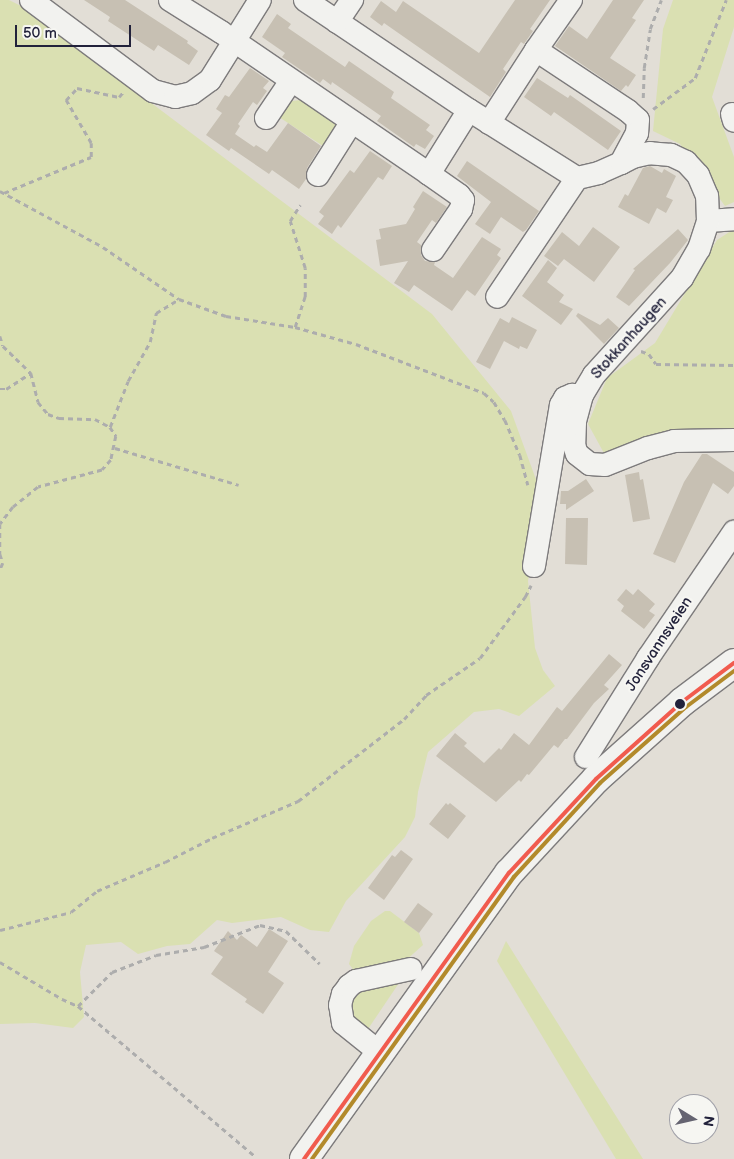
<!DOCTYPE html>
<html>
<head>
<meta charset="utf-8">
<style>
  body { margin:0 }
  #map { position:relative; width:734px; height:1159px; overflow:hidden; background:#e2ded6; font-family:"Balsamiq Sans",sans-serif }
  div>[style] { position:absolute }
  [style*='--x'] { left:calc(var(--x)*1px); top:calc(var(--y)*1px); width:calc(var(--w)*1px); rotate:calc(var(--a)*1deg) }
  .green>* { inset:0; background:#dae0b2 }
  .building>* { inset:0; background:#c7c0b3 }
  .path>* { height:2.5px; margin-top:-1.25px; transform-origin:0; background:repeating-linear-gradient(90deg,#adadad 0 5px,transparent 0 9px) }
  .roads { filter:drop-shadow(1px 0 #7d7b7c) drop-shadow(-1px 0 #7d7b7c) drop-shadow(0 1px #7d7b7c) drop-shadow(0 -1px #7d7b7c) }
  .minor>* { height:22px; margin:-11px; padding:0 11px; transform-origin:11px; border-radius:11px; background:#f2f2ef }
  .major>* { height:28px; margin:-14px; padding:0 14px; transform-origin:14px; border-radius:14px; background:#f2f2ef }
  .bus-1>* { height:4px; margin:-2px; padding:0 2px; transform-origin:2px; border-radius:2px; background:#f15b4e }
  .bus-2>* { height:4px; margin:-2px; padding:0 2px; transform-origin:2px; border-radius:2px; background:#b28a2b }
  .dots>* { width:14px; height:14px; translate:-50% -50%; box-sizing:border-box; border:2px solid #f6f6f2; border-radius:50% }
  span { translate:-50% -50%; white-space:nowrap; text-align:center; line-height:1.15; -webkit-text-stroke:4.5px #f6f6f2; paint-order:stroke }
  .street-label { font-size:15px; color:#22223b }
  .north { position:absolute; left:669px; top:1094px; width:50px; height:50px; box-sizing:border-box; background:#f6f6f2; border:1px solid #a1a1a9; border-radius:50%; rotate:99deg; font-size:14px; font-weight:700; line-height:20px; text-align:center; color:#22223b }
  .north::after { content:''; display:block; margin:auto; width:18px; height:22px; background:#656471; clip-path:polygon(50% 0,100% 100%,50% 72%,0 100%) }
  .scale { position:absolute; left:15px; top:25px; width:116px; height:22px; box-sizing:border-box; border:2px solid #22223b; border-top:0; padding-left:6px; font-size:15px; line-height:18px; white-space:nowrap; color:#22223b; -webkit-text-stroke:4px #f6f6f2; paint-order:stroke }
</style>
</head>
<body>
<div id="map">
  <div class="green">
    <i style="clip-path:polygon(0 0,9px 0,25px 8px,432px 314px,511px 411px,542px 496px,528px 581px,535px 648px,543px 670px,555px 686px,519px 716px,499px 709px,474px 712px,428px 752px,418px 792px,415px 817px,405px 837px,346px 901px,329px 932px,310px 930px,281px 917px,232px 923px,217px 920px,190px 944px,167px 946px,138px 954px,121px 942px,86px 945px,80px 972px,84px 1017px,73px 1028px,35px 1023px,0 1024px)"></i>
    <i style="clip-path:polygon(673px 0,734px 0,734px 27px,712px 97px,734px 157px,734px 202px,725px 206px,680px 144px,653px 131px,663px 29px)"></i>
    <i style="clip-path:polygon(302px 100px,336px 121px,339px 131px,326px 148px,279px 117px,291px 101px)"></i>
    <i style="clip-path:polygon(734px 229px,734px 433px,605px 455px,588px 424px,607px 378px,655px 343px,717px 240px)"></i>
    <i style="clip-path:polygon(385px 911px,390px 911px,419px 933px,423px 945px,404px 962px,355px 972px,349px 964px,354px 946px,371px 921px)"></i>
    <i style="clip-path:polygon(506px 941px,643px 1159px,616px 1159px,497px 961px)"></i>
    <i style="clip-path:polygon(401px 980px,366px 1032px,356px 1029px,347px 999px,350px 993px)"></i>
  </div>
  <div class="building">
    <i style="clip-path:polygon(84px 0,125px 0,188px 41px,187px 43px,198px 51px,189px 65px,158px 45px,154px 51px,108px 21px,110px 17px)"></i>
    <i style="clip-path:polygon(515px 0,550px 0,530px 29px,533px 31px,524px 44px,521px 42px,503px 69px,506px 72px,490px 97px,384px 23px,382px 26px,370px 17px,381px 1px,396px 12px,403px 1px,479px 53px)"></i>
    <i style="clip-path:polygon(613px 0,644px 0,632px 18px,636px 20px,610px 58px,636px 75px,628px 87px,626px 85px,621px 91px,555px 46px,569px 26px,587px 39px)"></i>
    <i style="clip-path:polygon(277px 14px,291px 24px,288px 28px,345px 67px,349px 61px,394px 92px,391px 98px,430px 125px,426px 130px,434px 136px,425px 149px,416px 144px,414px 147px,377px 121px,381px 116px,332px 82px,331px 85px,323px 79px,320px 83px,282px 57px,285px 53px,262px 37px)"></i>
    <i style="clip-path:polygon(250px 68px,269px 81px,263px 88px,267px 91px,257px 105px,253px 102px,238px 124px,240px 126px,235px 134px,254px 147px,256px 145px,267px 152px,288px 123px,321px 146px,307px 168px,306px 179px,299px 189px,272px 170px,269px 174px,231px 148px,229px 151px,206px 135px,222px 113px,216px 109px,225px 95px,229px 97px)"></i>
    <i style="clip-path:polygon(537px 78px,568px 98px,570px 95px,621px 131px,608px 150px,554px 112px,551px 116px,524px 97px)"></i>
    <i style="clip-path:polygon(370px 151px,392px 166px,383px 180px,378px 177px,341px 228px,338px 225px,332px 234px,318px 224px,324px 216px,319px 212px,350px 170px,354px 173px)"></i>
    <i style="clip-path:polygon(467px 161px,539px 211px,526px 230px,523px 232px,501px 217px,490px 234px,475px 224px,491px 202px,457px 176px)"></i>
    <i style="clip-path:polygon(650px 166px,662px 173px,664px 169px,676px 176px,666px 197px,673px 200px,666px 213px,657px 208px,649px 224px,618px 207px,625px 194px,628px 196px,643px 168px)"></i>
    <i style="clip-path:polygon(423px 191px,447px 207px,436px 223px,432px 220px,417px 242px,421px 245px,421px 255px,425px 261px,435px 262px,434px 265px,453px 278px,482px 237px,501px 249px,497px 255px,501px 258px,475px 296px,467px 290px,452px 311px,414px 285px,409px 292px,394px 283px,408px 261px,380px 266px,376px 240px,381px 239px,379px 229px,406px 224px,415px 209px,413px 207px)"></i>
    <i style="clip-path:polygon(593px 227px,620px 247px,594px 282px,564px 259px,558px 266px,544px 256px,562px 232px,579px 246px)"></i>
    <i style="clip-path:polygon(678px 229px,688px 240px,670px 263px,629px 306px,616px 297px,635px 270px,633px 269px)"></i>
    <i style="clip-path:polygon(548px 260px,557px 268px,547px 282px,564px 295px,559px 302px,573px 309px,561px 325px,522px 296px)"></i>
    <i style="clip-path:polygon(578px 313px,600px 325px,608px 318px,619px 328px,604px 344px,576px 316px)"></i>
    <i style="clip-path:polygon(512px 317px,537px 330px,527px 349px,520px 346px,519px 349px,504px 341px,490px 369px,476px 362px,500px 318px,509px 323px)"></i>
    <i style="clip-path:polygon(702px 454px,707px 454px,734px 472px,734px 486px,728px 494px,713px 483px,675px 563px,653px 554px,684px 482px)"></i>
    <i style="clip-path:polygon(639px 472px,640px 480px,643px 479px,650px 519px,633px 522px,625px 475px)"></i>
    <i style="clip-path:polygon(586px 479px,594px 491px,566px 510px,566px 504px,560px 504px,561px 491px,568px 491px)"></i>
    <i style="clip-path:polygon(566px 518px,588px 518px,587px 565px,565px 564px)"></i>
    <i style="clip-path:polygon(626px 589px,633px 595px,638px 589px,655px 604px,649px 611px,655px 615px,644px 629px,621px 611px,624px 606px,617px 600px)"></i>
    <i style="clip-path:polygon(609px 654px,622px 665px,604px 685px,609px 689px,594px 703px,567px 739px,565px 739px,558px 748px,554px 745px,529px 775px,527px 774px,521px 782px,519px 780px,496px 802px,436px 756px,455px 733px,467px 743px,464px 746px,484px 763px,499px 748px,501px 750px,514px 733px,529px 745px,557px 707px,562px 711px)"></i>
    <i style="clip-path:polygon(446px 803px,448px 805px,450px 803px,466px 816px,448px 839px,429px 824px)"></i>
    <i style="clip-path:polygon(401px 850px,413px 859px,384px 900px,368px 888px,392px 855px,395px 857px)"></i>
    <i style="clip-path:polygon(418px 903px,433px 914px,419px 933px,404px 922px)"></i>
    <i style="clip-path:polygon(269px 929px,288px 941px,268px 972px,284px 983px,263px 1014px,245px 1002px,247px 999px,211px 974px,223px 957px,214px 951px,228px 931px,237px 940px,241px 935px,257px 947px)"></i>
  </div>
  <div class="path">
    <i style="--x:643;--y:98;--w:30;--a:-88"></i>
    <i style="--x:644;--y:68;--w:39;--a:-81"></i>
    <i style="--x:650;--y:29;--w:31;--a:-69"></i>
    <i style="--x:653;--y:109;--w:52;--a:-36.4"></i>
    <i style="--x:695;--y:78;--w:84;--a:-68.3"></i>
    <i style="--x:0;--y:191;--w:117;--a:28.5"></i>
    <i style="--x:103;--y:247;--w:92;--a:34.4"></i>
    <i style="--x:179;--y:299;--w:50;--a:19.9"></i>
    <i style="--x:226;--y:316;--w:70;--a:9.1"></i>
    <i style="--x:295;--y:327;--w:63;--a:15.6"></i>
    <i style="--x:356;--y:344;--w:137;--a:20.9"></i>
    <i style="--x:484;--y:393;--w:13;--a:42"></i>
    <i style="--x:494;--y:402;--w:21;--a:59"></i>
    <i style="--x:505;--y:420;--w:38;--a:67"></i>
    <i style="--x:520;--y:455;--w:31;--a:75"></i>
    <i style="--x:4;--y:193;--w:94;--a:-22.5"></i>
    <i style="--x:91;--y:157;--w:14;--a:-90"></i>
    <i style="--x:91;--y:143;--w:50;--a:-120.2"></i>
    <i style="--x:66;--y:100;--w:16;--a:-47"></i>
    <i style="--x:77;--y:88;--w:43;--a:12.1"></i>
    <i style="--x:119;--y:97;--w:8;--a:-50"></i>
    <i style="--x:295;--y:327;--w:32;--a:-72"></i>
    <i style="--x:305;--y:297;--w:29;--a:-90"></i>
    <i style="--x:305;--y:268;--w:49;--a:-107.7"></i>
    <i style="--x:290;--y:221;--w:19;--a:-58"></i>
    <i style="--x:0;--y:336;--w:10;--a:73"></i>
    <i style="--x:3;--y:346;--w:39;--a:44"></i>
    <i style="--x:31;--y:373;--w:30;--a:76"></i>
    <i style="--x:38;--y:402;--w:16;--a:50"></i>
    <i style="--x:48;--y:414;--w:12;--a:20"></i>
    <i style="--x:59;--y:418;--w:36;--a:2"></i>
    <i style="--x:95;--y:419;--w:17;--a:28"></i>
    <i style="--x:110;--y:427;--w:11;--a:56"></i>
    <i style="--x:116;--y:436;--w:25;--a:102"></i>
    <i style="--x:111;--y:460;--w:13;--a:132"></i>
    <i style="--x:102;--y:470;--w:66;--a:165.1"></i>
    <i style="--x:38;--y:487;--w:32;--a:141"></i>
    <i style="--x:13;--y:507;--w:21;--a:127"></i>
    <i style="--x:0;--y:524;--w:30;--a:90"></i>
    <i style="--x:0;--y:554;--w:9;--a:72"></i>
    <i style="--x:3;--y:563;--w:8;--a:113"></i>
    <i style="--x:641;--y:351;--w:9;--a:21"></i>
    <i style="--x:649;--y:354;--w:12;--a:55"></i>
    <i style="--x:656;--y:364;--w:78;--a:0.7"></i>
    <i style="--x:0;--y:389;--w:6;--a:0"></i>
    <i style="--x:6;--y:389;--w:30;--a:-33"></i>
    <i style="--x:110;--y:427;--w:49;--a:-68.6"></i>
    <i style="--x:128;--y:381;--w:45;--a:-60.6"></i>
    <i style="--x:150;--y:342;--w:30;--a:-78"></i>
    <i style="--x:156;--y:313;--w:27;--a:-31"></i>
    <i style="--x:115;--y:448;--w:129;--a:16.6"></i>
    <i style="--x:0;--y:930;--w:73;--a:-14.2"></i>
    <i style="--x:71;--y:912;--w:33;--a:-39"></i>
    <i style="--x:97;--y:891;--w:74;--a:-23.1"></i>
    <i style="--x:165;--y:862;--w:53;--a:-27.1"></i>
    <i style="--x:212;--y:838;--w:94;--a:-23.3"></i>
    <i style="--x:298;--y:801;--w:134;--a:-37.7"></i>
    <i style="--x:404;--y:719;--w:33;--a:-47"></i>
    <i style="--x:426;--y:695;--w:65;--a:-34.4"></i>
    <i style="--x:480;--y:658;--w:76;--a:-53.6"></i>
    <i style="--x:525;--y:597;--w:13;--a:-63"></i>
    <i style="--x:0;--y:962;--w:72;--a:30.8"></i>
    <i style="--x:62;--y:999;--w:17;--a:24"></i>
    <i style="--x:78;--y:1006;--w:231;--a:40.3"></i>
    <i style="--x:78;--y:1006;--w:48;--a:-45"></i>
    <i style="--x:112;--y:972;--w:47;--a:-21.1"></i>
    <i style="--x:156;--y:955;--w:49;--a:-9.5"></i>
    <i style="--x:204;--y:947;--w:60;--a:-21.4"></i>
    <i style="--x:260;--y:925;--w:27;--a:13"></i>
    <i style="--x:286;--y:931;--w:47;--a:44.1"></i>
  </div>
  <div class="roads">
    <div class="minor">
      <i style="--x:31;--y:0;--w:152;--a:36.7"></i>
      <i style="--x:153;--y:91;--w:23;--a:15"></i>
      <i style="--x:175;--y:97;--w:17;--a:-13"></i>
      <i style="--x:192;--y:93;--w:22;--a:-36"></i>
      <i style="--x:210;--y:80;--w:94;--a:-58"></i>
      <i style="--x:170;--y:0;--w:60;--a:32.1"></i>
      <i style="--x:221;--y:32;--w:252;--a:34.3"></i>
      <i style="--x:305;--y:0;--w:197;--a:33.9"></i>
      <i style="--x:469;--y:110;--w:128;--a:32.2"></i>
      <i style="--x:577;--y:178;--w:143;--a:123.9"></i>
      <i style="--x:337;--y:22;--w:27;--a:-56"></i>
      <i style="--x:536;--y:50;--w:61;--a:-55"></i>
      <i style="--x:732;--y:114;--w:7;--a:74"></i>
      <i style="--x:266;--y:118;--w:45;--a:-56"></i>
      <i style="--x:489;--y:123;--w:87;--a:-57.2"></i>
      <i style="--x:536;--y:50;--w:110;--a:33.5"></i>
      <i style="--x:628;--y:111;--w:13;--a:42"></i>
      <i style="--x:638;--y:120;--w:13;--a:94"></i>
      <i style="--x:637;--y:133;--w:34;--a:118"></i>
      <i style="--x:621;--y:163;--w:24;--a:156"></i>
      <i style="--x:599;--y:173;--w:23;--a:167"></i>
      <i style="--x:318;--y:175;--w:62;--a:-57.6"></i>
      <i style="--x:708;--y:221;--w:26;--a:-4"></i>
      <i style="--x:433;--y:250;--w:50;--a:-55.7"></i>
      <i style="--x:461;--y:209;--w:9;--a:-77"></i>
      <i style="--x:463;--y:200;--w:6;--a:-129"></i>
      <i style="--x:459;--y:195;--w:37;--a:-145"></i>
      <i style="--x:429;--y:174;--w:75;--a:-58"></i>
      <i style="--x:582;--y:395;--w:28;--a:105"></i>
      <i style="--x:575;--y:422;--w:23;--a:92"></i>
      <i style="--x:574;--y:445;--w:9;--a:72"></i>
      <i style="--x:577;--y:454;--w:16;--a:38"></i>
      <i style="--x:590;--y:464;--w:15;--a:4"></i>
      <i style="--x:605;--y:465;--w:46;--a:-21.6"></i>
      <i style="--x:648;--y:448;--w:27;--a:-15"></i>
      <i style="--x:674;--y:441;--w:60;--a:-1"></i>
      <i style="--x:534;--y:566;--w:163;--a:-80.5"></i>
      <i style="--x:561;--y:405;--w:8;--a:-60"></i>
      <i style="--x:565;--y:398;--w:8;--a:-23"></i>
      <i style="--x:572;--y:395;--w:10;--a:0"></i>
      <i style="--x:582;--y:395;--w:23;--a:-59"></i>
      <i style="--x:594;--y:375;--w:131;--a:-47.8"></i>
      <i style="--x:682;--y:278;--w:34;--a:-60"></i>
      <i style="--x:699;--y:249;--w:29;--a:-72"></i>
      <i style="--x:708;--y:221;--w:25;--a:-92"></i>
      <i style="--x:707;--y:196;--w:23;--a:-113"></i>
      <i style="--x:698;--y:175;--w:18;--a:-133"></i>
      <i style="--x:686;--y:162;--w:17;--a:-155"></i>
      <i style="--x:671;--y:155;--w:21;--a:-175"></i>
      <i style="--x:650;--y:153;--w:17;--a:167"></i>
      <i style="--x:633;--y:157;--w:13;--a:153"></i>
      <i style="--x:586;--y:757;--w:117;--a:-57.9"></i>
      <i style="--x:648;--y:658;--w:153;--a:-55.7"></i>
      <i style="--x:379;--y:1052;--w:46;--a:-141.1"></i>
      <i style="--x:343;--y:1023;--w:18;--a:-99"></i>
      <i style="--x:340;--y:1005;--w:11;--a:-75"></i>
      <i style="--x:343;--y:994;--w:10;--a:-53"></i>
      <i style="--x:349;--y:986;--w:9;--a:-36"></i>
      <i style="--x:356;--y:981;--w:56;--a:-12.3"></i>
    </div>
    <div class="major">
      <i style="--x:304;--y:1159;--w:352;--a:-54.4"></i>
      <i style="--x:509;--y:873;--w:128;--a:-47.2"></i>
      <i style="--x:596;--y:779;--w:115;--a:-41.8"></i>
      <i style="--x:682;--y:702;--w:65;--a:-36.9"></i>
    </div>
  </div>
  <div class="bus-1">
    <i style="--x:304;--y:1159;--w:352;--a:-54.4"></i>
    <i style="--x:509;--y:873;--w:128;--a:-47.2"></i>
    <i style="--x:596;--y:779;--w:115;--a:-41.8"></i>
    <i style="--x:682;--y:702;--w:65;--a:-36.9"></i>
  </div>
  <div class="bus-2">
    <i style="--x:312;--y:1159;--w:347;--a:-54.4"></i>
    <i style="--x:514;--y:877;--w:127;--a:-47.5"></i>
    <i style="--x:600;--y:783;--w:115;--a:-41.5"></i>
    <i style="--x:686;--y:707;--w:60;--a:-36.9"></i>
  </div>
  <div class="dots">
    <i style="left:680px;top:704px;background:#22223b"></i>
  </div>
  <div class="street-label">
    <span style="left:629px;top:338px;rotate:-48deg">Stokkanhaugen</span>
    <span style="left:659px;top:644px;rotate:-57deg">Jonsvannsveien</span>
  </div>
  <div class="north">N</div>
  <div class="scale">50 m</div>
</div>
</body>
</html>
